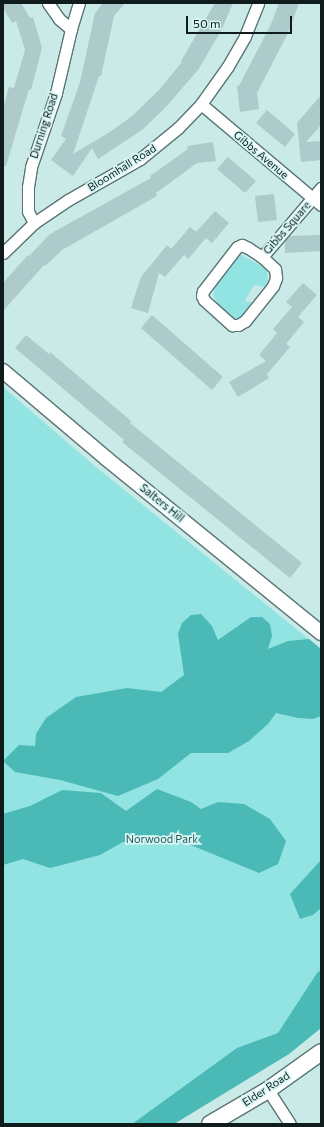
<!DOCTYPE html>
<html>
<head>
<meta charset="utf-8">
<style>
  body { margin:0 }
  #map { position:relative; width:324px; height:1127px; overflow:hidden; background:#caeae8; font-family:Commissioner,sans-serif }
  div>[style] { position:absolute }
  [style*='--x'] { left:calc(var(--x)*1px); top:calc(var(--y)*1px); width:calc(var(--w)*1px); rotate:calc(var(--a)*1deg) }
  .green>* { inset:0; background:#91e4e1 }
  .forest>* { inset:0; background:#4bbab7 }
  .building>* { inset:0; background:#accbca }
  .roads { filter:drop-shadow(1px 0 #587574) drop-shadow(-1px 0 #587574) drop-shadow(0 1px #587574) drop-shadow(0 -1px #587574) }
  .minor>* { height:11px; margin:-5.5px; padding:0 5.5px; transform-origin:5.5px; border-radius:5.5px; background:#fff }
  .tertiary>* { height:14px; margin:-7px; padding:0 7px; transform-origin:7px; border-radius:7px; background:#fff }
  .secondary>* { height:16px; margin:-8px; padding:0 8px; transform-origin:8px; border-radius:8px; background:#fff }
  span { translate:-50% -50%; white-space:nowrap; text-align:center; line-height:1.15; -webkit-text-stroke:3.5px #d7f7f6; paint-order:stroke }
  .street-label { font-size:11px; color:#101c1c }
  .park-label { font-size:11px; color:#285856 }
  .frame { position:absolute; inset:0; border:4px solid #101c1c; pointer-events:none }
  .scale { position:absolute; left:186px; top:16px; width:106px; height:18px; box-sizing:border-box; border:2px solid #101c1c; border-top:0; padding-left:5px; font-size:12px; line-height:14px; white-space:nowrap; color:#101c1c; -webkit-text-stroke:3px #d7f7f6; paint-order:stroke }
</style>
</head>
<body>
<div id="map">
  <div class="green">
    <i style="clip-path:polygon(237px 255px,241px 255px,264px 267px,267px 271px,268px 281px,265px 287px,254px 285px,245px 301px,254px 303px,240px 320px,232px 321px,217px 303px,213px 294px,216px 282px)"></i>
    <i style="clip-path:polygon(3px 387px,96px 467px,321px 649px,321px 1028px,289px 1054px,174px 1124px,3px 1124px)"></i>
  </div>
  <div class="forest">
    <i style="clip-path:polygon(201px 614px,212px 626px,218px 640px,251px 617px,262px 617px,270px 624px,272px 636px,268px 649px,288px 641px,309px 639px,321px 649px,321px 716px,313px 719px,298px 718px,276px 713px,268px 724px,249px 741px,228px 753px,191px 753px,158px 779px,118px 796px,60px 780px,15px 772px,3px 761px,19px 745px,35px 746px,36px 734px,46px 718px,76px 697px,127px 688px,161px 692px,184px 675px,178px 634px,182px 623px,191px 615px)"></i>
    <i style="clip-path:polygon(157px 789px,191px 802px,201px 809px,218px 802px,244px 804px,270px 819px,286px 841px,278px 864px,259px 873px,181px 841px,155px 840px,123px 842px,100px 855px,50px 868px,23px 859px,3px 865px,3px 814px,30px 806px,62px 790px,101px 793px,126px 811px)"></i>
    <i style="clip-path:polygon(321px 860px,321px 908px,313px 915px,300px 919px,290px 894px)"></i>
    <i style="clip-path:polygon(321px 970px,321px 1028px,289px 1054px,174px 1124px,132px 1124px,237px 1048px,278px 1033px,317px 973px)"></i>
  </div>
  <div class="building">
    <i style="clip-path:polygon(3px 3px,21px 3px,30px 18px,33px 17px,42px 48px,31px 90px,29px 89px,6px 166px,3px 166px,3px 109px,9px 87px,14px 88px,25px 50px,16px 21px,12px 23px,3px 8px)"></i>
    <i style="clip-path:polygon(103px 3px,125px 3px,114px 16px,101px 76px,99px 76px,73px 154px,113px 130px,132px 116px,158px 91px,182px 62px,181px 61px,215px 3px,233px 3px,221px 31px,198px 70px,164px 109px,142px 130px,98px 159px,92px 148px,73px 176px,51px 160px,66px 139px,61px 136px,80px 82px,95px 13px)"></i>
    <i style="clip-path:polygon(279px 3px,299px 3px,289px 31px,257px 93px,259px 109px,240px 112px,237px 86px,239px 86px,271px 24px)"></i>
    <i style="clip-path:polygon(321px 95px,321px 125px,306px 142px,321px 141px,321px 160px,301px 162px,297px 123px)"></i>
    <i style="clip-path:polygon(267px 110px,295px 134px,285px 147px,256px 123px)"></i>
    <i style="clip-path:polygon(213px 142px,216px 161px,197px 163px,156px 193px,157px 196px,62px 250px,45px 266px,44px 265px,3px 311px,3px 283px,28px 255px,29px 256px,50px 234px,151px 178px,150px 176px,188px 149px,187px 146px)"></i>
    <i style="clip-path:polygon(228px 157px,256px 181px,245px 193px,217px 169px)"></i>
    <i style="clip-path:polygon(274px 194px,277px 220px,258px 222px,255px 196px)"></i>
    <i style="clip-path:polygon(215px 211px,229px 223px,212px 243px,206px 238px,188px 259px,184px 255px,165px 277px,159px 273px,148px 313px,131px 308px,141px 277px,167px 245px,171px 249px,190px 227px,196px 232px)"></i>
    <i style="clip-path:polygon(321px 235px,321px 251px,285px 253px,285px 241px,289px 236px)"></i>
    <i style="clip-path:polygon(303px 283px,317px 295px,298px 317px,304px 322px,286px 344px,290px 347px,267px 374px,269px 378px,238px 397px,229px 382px,266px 361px,259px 355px,277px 333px,273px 329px,292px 307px,286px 302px)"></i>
    <i style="clip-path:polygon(152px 315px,223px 377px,212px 390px,141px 328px)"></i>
    <i style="clip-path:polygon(26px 335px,49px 354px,50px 352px,131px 421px,130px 423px,302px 563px,290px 578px,122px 442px,124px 440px,15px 348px)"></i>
  </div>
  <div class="roads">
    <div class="minor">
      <i style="--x:48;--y:3;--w:19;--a:55"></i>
      <i style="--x:59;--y:19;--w:16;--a:40"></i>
      <i style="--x:201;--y:104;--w:157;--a:40.1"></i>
      <i style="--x:34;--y:223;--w:13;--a:-117"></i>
      <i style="--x:28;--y:211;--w:24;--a:-90"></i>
      <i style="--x:28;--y:187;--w:20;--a:-81"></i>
      <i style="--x:31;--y:167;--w:78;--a:-71.3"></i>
      <i style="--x:56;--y:93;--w:66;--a:-76.8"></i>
      <i style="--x:71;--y:29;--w:27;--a:-73"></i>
      <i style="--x:3;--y:253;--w:43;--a:-44.1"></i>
      <i style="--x:34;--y:223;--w:41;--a:-34.1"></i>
      <i style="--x:68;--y:200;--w:83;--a:-29.7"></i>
      <i style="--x:140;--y:159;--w:49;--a:-39.2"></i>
      <i style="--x:178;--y:128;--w:33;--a:-46"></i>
      <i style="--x:201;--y:104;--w:47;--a:-54.6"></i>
      <i style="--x:228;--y:66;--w:34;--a:-60"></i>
      <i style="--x:245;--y:36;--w:35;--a:-68"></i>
      <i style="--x:262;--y:257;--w:17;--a:-147"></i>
      <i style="--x:248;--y:248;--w:7;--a:-153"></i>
      <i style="--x:242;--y:245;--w:5;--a:158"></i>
      <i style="--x:237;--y:247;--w:56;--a:127.7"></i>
      <i style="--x:203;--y:291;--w:5;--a:101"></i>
      <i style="--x:202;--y:296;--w:4;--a:63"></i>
      <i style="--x:204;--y:300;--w:38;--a:42"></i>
      <i style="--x:232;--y:325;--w:6;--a:0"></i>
      <i style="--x:238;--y:325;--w:8;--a:-30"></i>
      <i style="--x:245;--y:321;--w:45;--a:-51.3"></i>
      <i style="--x:273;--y:286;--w:9;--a:-69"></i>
      <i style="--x:276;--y:278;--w:9;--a:-96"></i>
      <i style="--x:275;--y:269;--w:18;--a:-137"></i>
      <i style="--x:262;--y:257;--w:91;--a:-49.5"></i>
      <i style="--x:268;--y:1090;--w:40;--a:57.1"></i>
    </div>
    <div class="tertiary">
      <i style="--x:3;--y:371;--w:136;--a:40.2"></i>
      <i style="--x:107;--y:459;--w:276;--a:39.1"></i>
    </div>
    <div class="secondary">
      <i style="--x:210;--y:1124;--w:67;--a:-30.4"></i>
      <i style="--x:268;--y:1090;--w:65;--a:-35.6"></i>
    </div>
  </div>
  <div class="street-label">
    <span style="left:44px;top:126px;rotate:-72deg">Durning Road</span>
    <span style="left:261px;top:155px;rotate:40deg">Gibbs Avenue</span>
    <span style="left:122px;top:168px;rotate:-32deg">Bloomhall Road</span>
    <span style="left:287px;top:228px;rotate:-49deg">Gibbs Square</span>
    <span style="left:162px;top:503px;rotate:39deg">Salters Hill</span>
    <span style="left:266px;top:1089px;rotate:-33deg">Elder Road</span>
  </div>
  <div class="park-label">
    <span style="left:162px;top:839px">Norwood Park</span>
  </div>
  <div class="frame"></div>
  <div class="scale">50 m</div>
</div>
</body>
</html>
